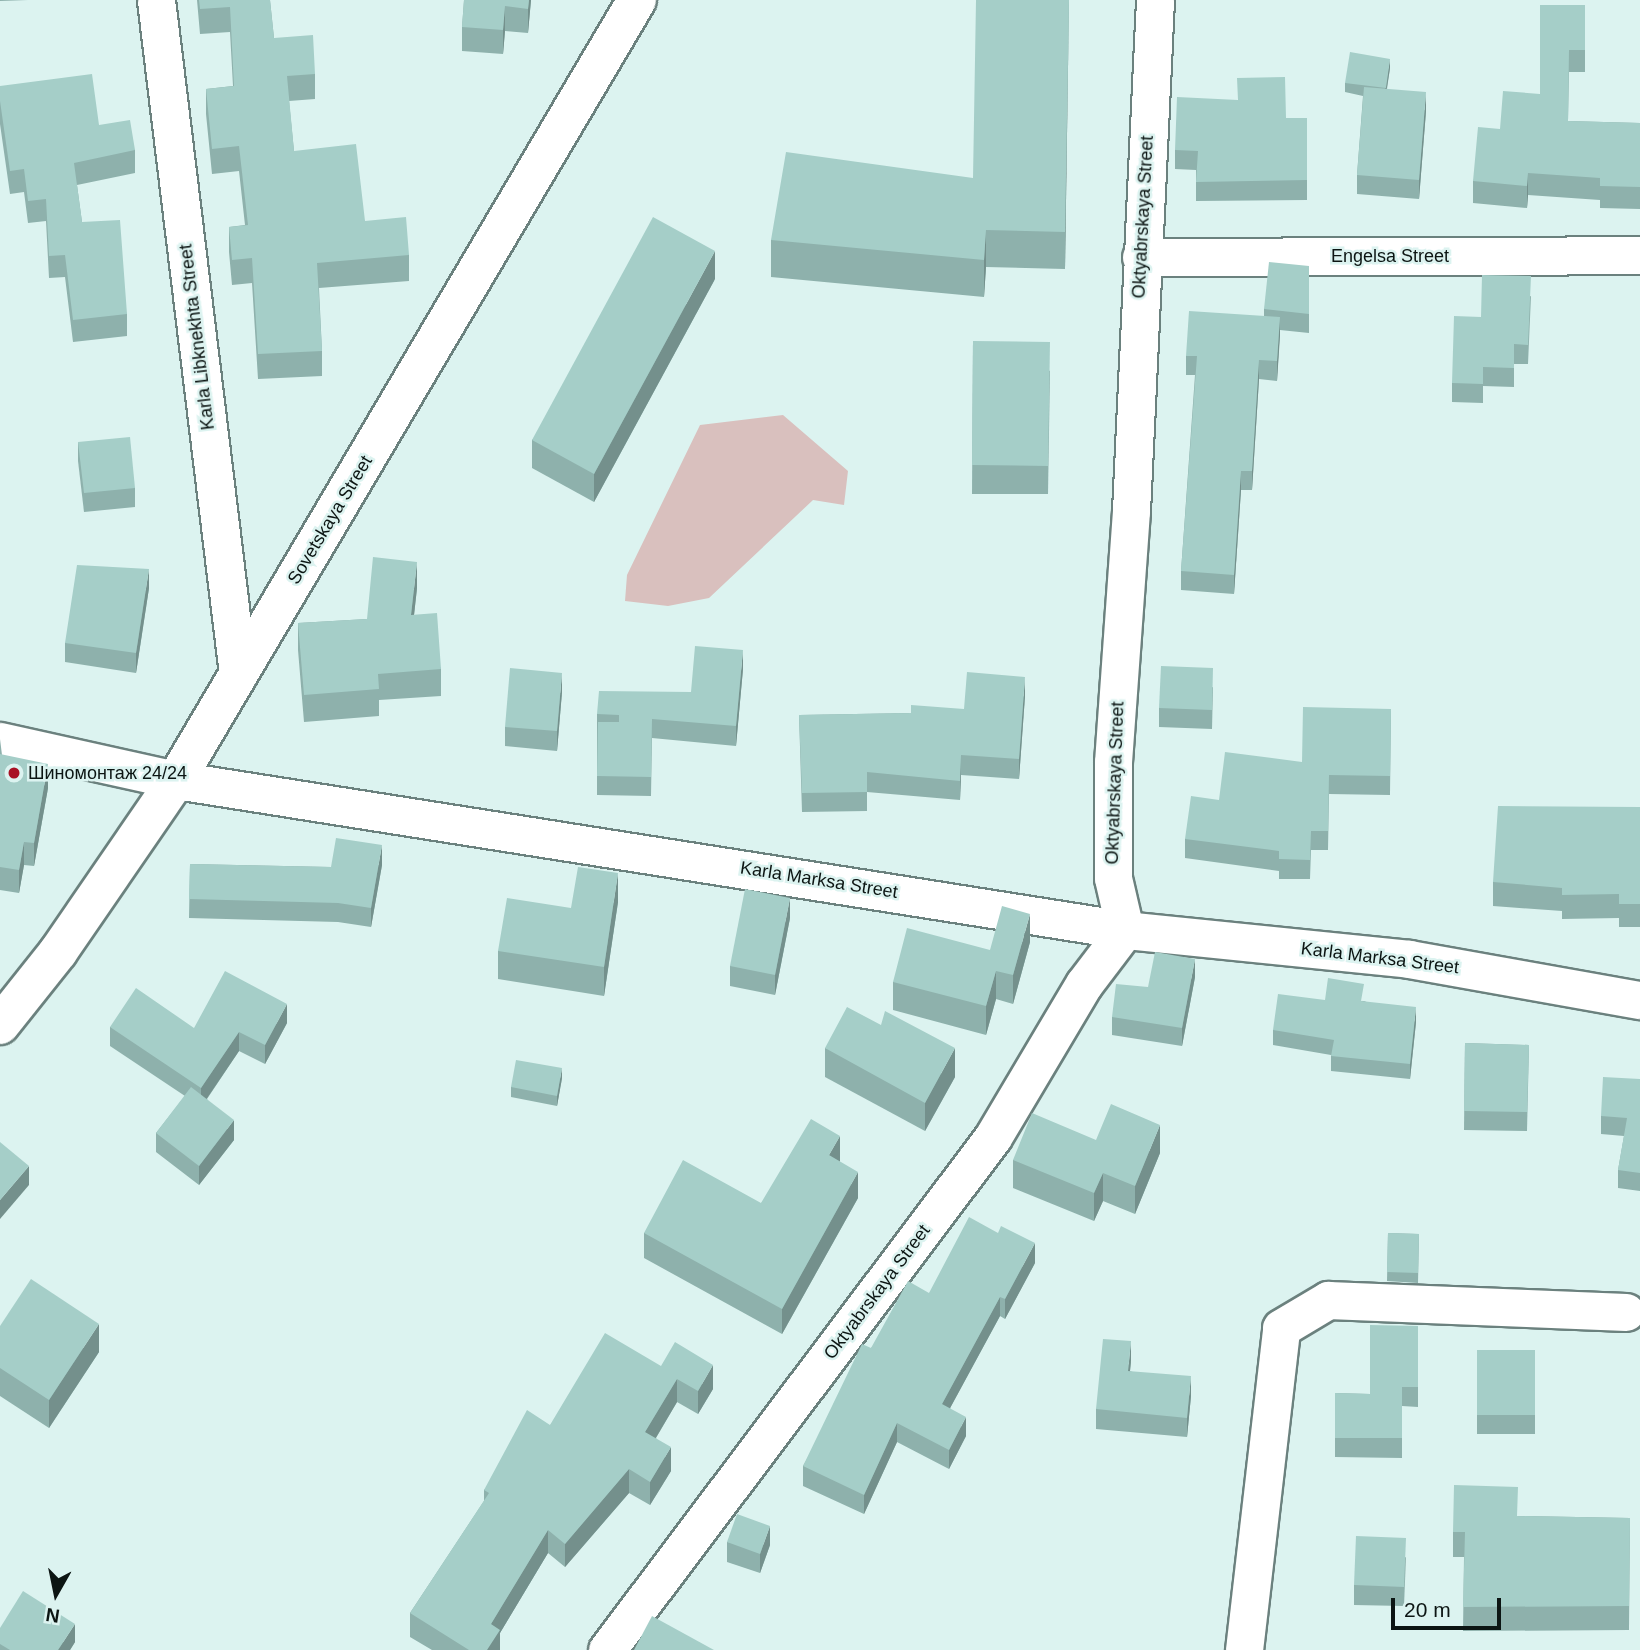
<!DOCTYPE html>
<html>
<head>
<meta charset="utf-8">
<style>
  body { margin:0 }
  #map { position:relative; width:1640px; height:1650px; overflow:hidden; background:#dcf3f0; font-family:Arial,sans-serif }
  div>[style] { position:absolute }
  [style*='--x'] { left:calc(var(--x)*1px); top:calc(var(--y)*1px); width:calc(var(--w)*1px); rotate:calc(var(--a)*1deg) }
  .green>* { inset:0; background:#d9c0be }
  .roads { filter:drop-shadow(2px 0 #6b817e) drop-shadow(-2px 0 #6b817e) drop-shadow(0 2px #6b817e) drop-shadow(0 -2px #6b817e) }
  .street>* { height:37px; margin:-18.5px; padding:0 18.5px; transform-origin:18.5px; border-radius:18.5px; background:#fff }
  .secondary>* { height:38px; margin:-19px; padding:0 19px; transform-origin:19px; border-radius:19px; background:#fff }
  .wall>* { inset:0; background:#8eb1ac }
  .shaded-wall>* { inset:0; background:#74908c }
  .building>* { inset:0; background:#a5cec8 }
  .dots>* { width:19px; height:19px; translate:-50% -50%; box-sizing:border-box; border:4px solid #dcf3f0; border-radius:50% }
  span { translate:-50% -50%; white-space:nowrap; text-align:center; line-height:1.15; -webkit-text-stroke:5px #dcf3f0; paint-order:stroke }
  .street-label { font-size:18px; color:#0c1513 }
  .poi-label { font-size:18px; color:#0c1513 }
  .left { translate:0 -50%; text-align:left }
  .north { position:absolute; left:21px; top:1559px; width:70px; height:70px; -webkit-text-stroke:5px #dcf3f0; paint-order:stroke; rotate:189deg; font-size:19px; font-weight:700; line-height:28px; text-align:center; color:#0c1513 }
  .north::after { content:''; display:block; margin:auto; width:24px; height:32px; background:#0c1513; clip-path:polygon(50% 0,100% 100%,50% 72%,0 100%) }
  .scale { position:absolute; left:1391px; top:1598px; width:110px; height:32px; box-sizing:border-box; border:4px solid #0c1513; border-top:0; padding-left:9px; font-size:21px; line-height:24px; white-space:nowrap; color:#0c1513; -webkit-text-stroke:5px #dcf3f0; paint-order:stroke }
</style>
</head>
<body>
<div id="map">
  <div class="green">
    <i style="clip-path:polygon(783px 415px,848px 471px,844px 505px,813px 500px,709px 598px,668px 606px,625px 601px,627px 575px,700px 425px)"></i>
  </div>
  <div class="roads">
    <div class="street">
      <i style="--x:156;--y:0;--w:679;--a:83.06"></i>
      <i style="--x:1141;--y:257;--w:499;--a:-0.2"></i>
      <i style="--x:0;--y:741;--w:180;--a:12.5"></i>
      <i style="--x:176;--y:780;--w:961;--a:8.98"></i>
      <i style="--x:1125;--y:930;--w:285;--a:5.8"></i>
      <i style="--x:1409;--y:959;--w:235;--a:10.1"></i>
      <i style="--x:607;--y:1650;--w:642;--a:-53.04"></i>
      <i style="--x:993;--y:1137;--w:178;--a:-59.3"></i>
      <i style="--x:1084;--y:984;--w:68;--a:-52.8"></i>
      <i style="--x:1125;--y:930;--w:53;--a:-103"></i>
      <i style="--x:1113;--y:878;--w:116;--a:-90"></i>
      <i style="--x:1113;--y:762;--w:252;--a:-85.9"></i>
      <i style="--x:1131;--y:511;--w:512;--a:-87.31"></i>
      <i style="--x:1244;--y:1650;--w:324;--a:-83.4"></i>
      <i style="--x:1281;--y:1328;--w:55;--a:-30.8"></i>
      <i style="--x:1328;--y:1300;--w:298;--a:2.3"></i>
    </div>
    <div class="secondary">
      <i style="--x:0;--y:1025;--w:93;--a:-51.5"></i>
      <i style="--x:58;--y:952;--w:209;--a:-55.5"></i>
      <i style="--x:176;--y:780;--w:906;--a:-59.42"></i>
    </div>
  </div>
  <div class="wall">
    <i style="clip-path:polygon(0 0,28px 0,0 1px)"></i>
    <i style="clip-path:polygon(197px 0,270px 0,274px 38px,315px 74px,315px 99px,289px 101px,294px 151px,365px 221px,409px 255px,409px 281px,319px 288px,322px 351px,322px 376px,258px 379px,252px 283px,232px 285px,229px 252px,229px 227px,245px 225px,239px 171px,212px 174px,206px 114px,206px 89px,233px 86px,230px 32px,200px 34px)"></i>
    <i style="clip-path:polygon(464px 0,531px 0,528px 33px,505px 31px,503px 54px,462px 51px,462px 27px)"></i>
    <i style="clip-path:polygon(1069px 0,1065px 269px,986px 267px,984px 297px,771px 277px,771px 240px,973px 178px)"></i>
    <i style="clip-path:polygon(1585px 5px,1585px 72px,1569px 72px,1568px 121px,1640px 123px,1640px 209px,1600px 208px,1600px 200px,1528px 195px,1527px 208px,1473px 203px,1473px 181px,1500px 129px,1540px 94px)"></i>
    <i style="clip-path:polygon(1390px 68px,1387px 89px,1426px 111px,1419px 199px,1357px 194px,1357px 175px,1363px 96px,1345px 92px,1345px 83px)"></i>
    <i style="clip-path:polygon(0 86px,99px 125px,135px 150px,135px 173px,77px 185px,82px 222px,127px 314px,127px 336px,73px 342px,65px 277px,49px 278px,46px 221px,28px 223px,24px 192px,10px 194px,0 124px)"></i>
    <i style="clip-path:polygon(1286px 118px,1307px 118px,1307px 200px,1196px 201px,1196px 170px,1175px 169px,1175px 150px)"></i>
    <i style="clip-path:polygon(1309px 266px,1309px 333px,1280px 330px,1277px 381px,1259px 379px,1252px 490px,1241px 490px,1234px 594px,1181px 590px,1181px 571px,1195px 375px,1186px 375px,1186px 356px,1264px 316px,1264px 309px)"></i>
    <i style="clip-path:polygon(715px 279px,594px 502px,532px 468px,532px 440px)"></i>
    <i style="clip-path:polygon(1531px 296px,1528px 364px,1514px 364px,1514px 387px,1483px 386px,1483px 403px,1452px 402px,1452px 383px,1481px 317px)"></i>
    <i style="clip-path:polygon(973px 341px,1050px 371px,1048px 494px,972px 494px)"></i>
    <i style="clip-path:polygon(78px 442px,135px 488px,135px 507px,84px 512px,78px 461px)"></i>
    <i style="clip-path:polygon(149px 588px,136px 673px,65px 662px,65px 643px)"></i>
    <i style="clip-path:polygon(417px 588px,414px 615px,441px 669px,441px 696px,379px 700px,379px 716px,304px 722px,298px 650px,298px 623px,367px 619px)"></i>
    <i style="clip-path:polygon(743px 669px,736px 746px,652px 738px,651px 796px,597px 795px,597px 714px,691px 692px)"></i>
    <i style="clip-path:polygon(1213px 687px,1212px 729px,1159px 727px,1159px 708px)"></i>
    <i style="clip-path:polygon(562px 692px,557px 751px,505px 746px,505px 727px)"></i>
    <i style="clip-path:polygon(1025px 696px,1019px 779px,961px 775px,960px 800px,867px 792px,867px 811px,802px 812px,799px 715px,911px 713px,964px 709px)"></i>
    <i style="clip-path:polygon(1391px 709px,1390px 795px,1329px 794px,1328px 850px,1311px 850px,1310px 879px,1279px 879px,1279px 871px,1185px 858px,1185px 839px,1219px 800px,1302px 762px)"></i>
    <i style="clip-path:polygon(0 739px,2px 755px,48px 788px,34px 866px,24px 865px,19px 893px,0 890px)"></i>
    <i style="clip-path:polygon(1640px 807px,1640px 927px,1619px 927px,1619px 918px,1562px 919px,1562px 911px,1493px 906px,1493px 882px)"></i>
    <i style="clip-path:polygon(190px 864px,331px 867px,382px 865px,371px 927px,338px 922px,189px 918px)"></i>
    <i style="clip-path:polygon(618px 902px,604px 996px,498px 979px,498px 951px,571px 908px)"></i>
    <i style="clip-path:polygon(790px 918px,775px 995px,730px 986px,730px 966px)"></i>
    <i style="clip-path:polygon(1030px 942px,1013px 1004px,996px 999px,986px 1035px,893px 1010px,893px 982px,990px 950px)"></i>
    <i style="clip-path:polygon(1195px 977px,1182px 1046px,1112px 1035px,1112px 1017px)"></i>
    <i style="clip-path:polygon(1325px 1000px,1364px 1001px,1416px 1022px,1410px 1079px,1331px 1071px,1331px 1055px,1273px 1045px,1273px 1030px)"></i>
    <i style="clip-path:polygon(287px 1023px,265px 1064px,239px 1051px,207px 1099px,234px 1140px,199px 1185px,156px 1152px,156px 1133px,185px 1096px,110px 1046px,110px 1027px,194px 1028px)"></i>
    <i style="clip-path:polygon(1465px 1043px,1529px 1045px,1527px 1131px,1464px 1130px)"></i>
    <i style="clip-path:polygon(825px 1048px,955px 1077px,925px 1131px,825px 1077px)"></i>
    <i style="clip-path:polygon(562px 1078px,557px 1106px,511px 1097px,511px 1087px)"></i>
    <i style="clip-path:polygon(1640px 1079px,1640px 1191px,1618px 1188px,1618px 1170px,1624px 1136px,1601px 1134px,1601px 1116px)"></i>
    <i style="clip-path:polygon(1096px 1140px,1160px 1153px,1135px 1214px,1103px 1201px,1094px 1221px,1013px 1188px,1013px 1160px)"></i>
    <i style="clip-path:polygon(840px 1162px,858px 1198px,782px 1334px,644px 1258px,644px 1233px,761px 1203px)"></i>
    <i style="clip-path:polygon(1388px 1233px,1419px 1234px,1418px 1283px,1387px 1281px)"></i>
    <i style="clip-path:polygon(1035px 1263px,1005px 1319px,1000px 1316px,950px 1408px,966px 1436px,949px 1469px,897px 1442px,864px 1514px,803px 1486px,803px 1466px,871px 1348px,929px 1293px)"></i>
    <i style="clip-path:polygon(0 1326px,99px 1352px,49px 1428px,0 1396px)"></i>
    <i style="clip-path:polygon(1418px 1326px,1418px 1407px,1402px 1406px,1402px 1458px,1335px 1457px,1335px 1393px,1370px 1394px)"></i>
    <i style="clip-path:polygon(1477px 1350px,1535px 1350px,1535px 1434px,1477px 1434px)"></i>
    <i style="clip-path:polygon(1131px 1361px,1130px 1371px,1191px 1396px,1187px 1437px,1096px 1429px,1096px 1409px)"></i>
    <i style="clip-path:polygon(661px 1366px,713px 1389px,698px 1414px,677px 1402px,656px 1438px,671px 1471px,650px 1505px,629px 1493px,565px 1567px,548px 1553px,500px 1633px,500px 1650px,432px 1650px,410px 1637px,410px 1613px,484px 1501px,484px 1490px,550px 1425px)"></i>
    <i style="clip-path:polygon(1518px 1516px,1630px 1518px,1629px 1630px,1463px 1631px,1464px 1557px,1453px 1557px,1453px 1532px)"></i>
    <i style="clip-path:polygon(727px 1542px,770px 1545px,760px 1573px,727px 1562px)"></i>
    <i style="clip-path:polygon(1406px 1557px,1404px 1606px,1354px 1605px,1354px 1585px)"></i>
    <i style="clip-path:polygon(75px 1642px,70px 1650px,0 1650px,0 1644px)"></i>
  </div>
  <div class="shaded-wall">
    <i style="clip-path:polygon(529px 0,531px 0,528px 33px,528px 9px)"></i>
    <i style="clip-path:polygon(1069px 0,1065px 269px,1065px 232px)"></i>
    <i style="clip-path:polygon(505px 6px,505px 31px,503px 54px,503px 30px)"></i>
    <i style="clip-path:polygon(1390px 59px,1390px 68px,1385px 99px,1385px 90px)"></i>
    <i style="clip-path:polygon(1426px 92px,1426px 111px,1419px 199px,1419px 180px)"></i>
    <i style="clip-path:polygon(1528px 173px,1528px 195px,1527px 208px,1527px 186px)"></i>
    <i style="clip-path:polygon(986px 230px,986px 267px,984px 297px,984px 260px)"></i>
    <i style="clip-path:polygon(715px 251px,715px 279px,594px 502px,594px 474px)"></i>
    <i style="clip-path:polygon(1280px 317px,1280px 336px,1277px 381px,1277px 361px)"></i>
    <i style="clip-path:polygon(1259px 360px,1259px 379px,1252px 490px,1252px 471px)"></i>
    <i style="clip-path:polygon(1241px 471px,1241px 490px,1234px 594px,1234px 575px)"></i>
    <i style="clip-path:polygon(417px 562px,417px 588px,411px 642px,411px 615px)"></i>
    <i style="clip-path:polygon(149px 569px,149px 588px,136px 673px,136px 653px)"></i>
    <i style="clip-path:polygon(743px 650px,743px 669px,736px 746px,736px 726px)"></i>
    <i style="clip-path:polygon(562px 673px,562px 692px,557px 751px,557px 731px)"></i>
    <i style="clip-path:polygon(1025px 677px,1025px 696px,1019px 779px,1019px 759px)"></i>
    <i style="clip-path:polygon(961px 755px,961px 775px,960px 800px,960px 781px)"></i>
    <i style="clip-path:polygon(48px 764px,48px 788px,34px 866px,34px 843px)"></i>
    <i style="clip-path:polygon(24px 842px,24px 865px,19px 893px,19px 870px)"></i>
    <i style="clip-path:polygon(382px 845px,382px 865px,371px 927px,371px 908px)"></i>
    <i style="clip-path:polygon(618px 873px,618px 902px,604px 996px,604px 967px)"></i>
    <i style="clip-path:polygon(790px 898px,790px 918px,775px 995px,775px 975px)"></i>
    <i style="clip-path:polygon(1030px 914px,1030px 942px,1013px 1004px,1013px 975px)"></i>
    <i style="clip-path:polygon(1195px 959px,1195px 977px,1182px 1046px,1182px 1028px)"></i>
    <i style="clip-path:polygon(996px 971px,996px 999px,986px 1035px,986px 1006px)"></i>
    <i style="clip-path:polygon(287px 1004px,287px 1023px,265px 1064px,265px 1045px)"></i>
    <i style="clip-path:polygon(1416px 1007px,1416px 1022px,1410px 1079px,1410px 1064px)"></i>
    <i style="clip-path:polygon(239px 1032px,239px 1051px,201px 1107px,201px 1088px)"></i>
    <i style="clip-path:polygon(955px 1048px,955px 1077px,925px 1131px,925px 1103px)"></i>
    <i style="clip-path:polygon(562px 1068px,562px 1078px,557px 1106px,557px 1096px)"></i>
    <i style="clip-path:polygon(234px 1120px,234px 1140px,199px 1185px,199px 1166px)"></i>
    <i style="clip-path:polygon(1160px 1125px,1160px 1153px,1135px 1214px,1135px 1186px)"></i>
    <i style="clip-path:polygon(840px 1136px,840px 1161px,829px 1181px,829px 1155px)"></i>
    <i style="clip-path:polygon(29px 1166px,29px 1185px,0 1219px,0 1200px)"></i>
    <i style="clip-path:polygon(858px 1172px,858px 1198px,782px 1334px,782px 1309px)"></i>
    <i style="clip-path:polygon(1103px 1173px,1103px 1201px,1094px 1221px,1094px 1193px)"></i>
    <i style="clip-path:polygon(1035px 1243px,1035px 1263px,1005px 1319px,1005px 1299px)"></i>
    <i style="clip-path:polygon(1000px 1297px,1000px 1316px,942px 1423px,942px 1404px)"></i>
    <i style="clip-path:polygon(99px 1324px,99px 1352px,49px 1428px,49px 1400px)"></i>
    <i style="clip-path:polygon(1131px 1341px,1131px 1361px,1128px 1390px,1128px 1371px)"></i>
    <i style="clip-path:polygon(713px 1365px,713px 1389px,698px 1414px,698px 1391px)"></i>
    <i style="clip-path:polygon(1191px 1376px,1191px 1396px,1187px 1437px,1187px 1418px)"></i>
    <i style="clip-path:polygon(677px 1379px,677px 1402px,645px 1456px,645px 1432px)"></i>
    <i style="clip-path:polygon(966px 1417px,966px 1436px,949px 1469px,949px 1450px)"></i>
    <i style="clip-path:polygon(897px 1423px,897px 1442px,864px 1514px,864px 1495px)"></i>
    <i style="clip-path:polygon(671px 1447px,671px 1471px,650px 1505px,650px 1482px)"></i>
    <i style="clip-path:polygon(629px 1469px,629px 1493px,565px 1567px,565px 1544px)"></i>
    <i style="clip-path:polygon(770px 1526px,770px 1545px,760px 1573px,760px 1554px)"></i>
    <i style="clip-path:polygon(548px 1530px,548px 1553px,500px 1633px,500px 1650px,487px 1650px,491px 1624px)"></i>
    <i style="clip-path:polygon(75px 1624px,75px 1642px,70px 1650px,58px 1650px)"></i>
  </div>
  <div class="building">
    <i style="clip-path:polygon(199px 0,270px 0,274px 38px,313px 35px,315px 74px,287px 76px,294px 151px,356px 144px,365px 221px,406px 217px,409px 255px,317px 263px,322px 351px,258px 354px,252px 258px,232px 260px,229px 227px,248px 225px,239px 146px,212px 149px,206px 89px,234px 86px,230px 7px,200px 9px)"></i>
    <i style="clip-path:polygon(464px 0,529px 0,528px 9px,505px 6px,503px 30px,462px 27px)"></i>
    <i style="clip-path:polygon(976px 0,1069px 0,1065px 232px,986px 230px,984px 260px,771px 240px,786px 152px,973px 178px)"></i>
    <i style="clip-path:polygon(1540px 5px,1585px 5px,1585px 50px,1569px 50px,1568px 121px,1640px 123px,1640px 187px,1600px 186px,1600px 178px,1528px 173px,1527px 186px,1473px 181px,1478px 127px,1500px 129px,1503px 91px,1540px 94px)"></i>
    <i style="clip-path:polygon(1350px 52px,1390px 59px,1386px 88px,1345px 83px)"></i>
    <i style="clip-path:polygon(92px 74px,99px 125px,130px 120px,135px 150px,74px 163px,82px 222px,120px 220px,127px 314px,73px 320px,65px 255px,49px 256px,46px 199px,28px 201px,24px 169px,10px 171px,0 101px,0 86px)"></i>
    <i style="clip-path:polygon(1285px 77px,1286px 118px,1307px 118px,1307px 180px,1196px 182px,1198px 151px,1175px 150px,1177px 97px,1238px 100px,1237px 78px)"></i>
    <i style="clip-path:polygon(1364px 87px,1426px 92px,1419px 180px,1357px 175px)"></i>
    <i style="clip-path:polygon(653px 217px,715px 251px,594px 474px,532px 440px)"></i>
    <i style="clip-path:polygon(1269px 262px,1309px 266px,1309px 314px,1264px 309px)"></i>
    <i style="clip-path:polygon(1482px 275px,1531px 276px,1528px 345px,1514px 344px,1514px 368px,1483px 367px,1483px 384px,1452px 383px,1454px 316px,1481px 317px)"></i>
    <i style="clip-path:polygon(1189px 311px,1280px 317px,1277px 361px,1259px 360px,1252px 471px,1241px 471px,1234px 575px,1181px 571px,1197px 356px,1186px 356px)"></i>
    <i style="clip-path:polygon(973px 341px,1050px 342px,1048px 466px,972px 465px)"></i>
    <i style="clip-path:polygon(130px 437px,135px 488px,84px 493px,78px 442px)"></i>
    <i style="clip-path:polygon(373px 557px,417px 562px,411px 615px,437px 613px,441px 669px,378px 674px,379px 689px,304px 695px,298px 623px,367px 619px)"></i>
    <i style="clip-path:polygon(77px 565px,149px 569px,136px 653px,65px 643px)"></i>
    <i style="clip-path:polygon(695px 646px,743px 650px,736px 726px,652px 719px,651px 777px,597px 776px,598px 722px,619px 722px,619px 715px,597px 714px,599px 691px,691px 692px)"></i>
    <i style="clip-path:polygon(1161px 666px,1213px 668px,1212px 710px,1159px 708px)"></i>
    <i style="clip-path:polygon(510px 668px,562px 673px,557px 731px,505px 727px)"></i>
    <i style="clip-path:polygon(967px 672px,1025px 677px,1019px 759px,961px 755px,960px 781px,867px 772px,867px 792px,802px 793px,799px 715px,911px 713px,911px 705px,964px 709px)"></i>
    <i style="clip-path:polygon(1303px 707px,1391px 709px,1390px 776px,1329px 775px,1328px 831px,1311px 831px,1310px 860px,1279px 859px,1279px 851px,1185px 839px,1191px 796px,1219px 800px,1225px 752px,1302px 762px)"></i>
    <i style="clip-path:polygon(0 754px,48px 764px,34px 843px,24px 842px,19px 870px,0 867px)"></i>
    <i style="clip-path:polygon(1498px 806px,1640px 807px,1640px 904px,1619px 904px,1619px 894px,1562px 895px,1562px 888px,1493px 882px)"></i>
    <i style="clip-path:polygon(336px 838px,382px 845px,371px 908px,338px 903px,189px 899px,190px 864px,331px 867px)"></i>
    <i style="clip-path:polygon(578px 867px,618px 873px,604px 967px,498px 951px,507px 898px,571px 908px)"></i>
    <i style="clip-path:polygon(745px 889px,790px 898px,775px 975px,730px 966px)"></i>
    <i style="clip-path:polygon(1002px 906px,1030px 914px,1013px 975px,996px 971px,986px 1006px,893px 982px,907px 928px,990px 950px)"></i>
    <i style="clip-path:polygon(1155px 952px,1195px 959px,1182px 1028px,1112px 1017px,1116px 984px,1148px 987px)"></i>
    <i style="clip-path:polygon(225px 971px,287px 1004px,265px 1045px,239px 1032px,201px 1088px,110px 1027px,136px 988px,194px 1028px)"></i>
    <i style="clip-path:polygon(1328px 978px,1364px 984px,1361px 1001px,1416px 1007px,1410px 1064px,1331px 1056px,1334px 1040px,1273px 1030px,1278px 994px,1325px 1000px)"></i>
    <i style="clip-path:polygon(847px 1007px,881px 1025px,885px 1011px,955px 1048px,925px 1103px,825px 1048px)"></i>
    <i style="clip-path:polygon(1465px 1043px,1529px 1045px,1527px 1112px,1464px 1111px)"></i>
    <i style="clip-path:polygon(516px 1060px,562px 1068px,557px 1096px,511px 1087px)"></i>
    <i style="clip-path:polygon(1603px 1077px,1640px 1079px,1640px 1173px,1618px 1170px,1627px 1118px,1601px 1116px)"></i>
    <i style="clip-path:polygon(191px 1087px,234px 1120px,199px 1166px,156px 1133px)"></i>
    <i style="clip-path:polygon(1111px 1104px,1160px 1125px,1135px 1186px,1103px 1173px,1094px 1193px,1013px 1160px,1032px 1113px,1096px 1140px)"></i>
    <i style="clip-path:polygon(811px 1119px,840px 1136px,829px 1155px,858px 1172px,782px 1309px,644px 1233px,683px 1160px,761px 1203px)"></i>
    <i style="clip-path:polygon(0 1142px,29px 1166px,0 1200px)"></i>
    <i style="clip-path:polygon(969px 1217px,998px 1233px,1001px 1226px,1035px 1243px,1005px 1299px,1000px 1297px,942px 1404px,966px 1417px,949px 1450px,897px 1423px,864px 1495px,803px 1466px,862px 1344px,871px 1348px,908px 1281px,929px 1293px)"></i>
    <i style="clip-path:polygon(1388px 1233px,1419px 1234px,1418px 1273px,1387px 1272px)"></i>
    <i style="clip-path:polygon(31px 1279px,99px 1324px,49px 1400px,0 1368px,0 1326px)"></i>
    <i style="clip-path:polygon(1370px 1325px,1418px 1326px,1418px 1387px,1402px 1387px,1402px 1438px,1335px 1438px,1335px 1393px,1370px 1394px)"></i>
    <i style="clip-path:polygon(605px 1333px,661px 1366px,675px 1342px,713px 1365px,698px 1391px,677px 1379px,645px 1432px,671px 1447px,650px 1482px,629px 1469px,565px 1544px,548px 1530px,491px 1624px,500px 1630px,487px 1650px,469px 1650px,410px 1613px,489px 1493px,484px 1490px,527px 1410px,550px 1425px)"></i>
    <i style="clip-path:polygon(1103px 1339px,1131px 1341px,1128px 1371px,1191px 1376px,1187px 1418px,1096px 1409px)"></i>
    <i style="clip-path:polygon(1477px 1350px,1535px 1350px,1535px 1415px,1477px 1415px)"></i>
    <i style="clip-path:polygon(1454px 1485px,1518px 1487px,1517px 1516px,1630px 1518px,1629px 1606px,1463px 1607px,1465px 1532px,1453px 1532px)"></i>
    <i style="clip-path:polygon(737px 1514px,770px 1526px,760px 1554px,727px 1542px)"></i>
    <i style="clip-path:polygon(1356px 1536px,1406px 1538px,1404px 1587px,1354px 1585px)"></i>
    <i style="clip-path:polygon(23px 1591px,75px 1624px,58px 1650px,10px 1650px,0 1644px,0 1628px)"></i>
    <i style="clip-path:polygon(652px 1616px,714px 1650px,634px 1650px)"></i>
  </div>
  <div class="dots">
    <i style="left:14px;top:773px;background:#a81124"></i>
  </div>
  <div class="street-label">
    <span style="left:1143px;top:217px;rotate:-87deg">Oktyabrskaya Street</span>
    <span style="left:1390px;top:256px">Engelsa Street</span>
    <span style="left:197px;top:337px;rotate:-97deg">Karla Libknekhta Street</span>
    <span style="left:330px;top:520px;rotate:-59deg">Sovetskaya Street</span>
    <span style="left:1115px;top:783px;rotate:-88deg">Oktyabrskaya Street</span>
    <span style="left:819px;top:880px;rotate:9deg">Karla Marksa Street</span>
    <span style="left:1380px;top:958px;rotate:7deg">Karla Marksa Street</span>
    <span style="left:877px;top:1292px;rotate:-53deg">Oktyabrskaya Street</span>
  </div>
  <div class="poi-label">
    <span class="left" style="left:28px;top:773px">Шиномонтаж 24/24</span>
  </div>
  <div class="north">N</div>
  <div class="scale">20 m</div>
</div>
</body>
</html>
